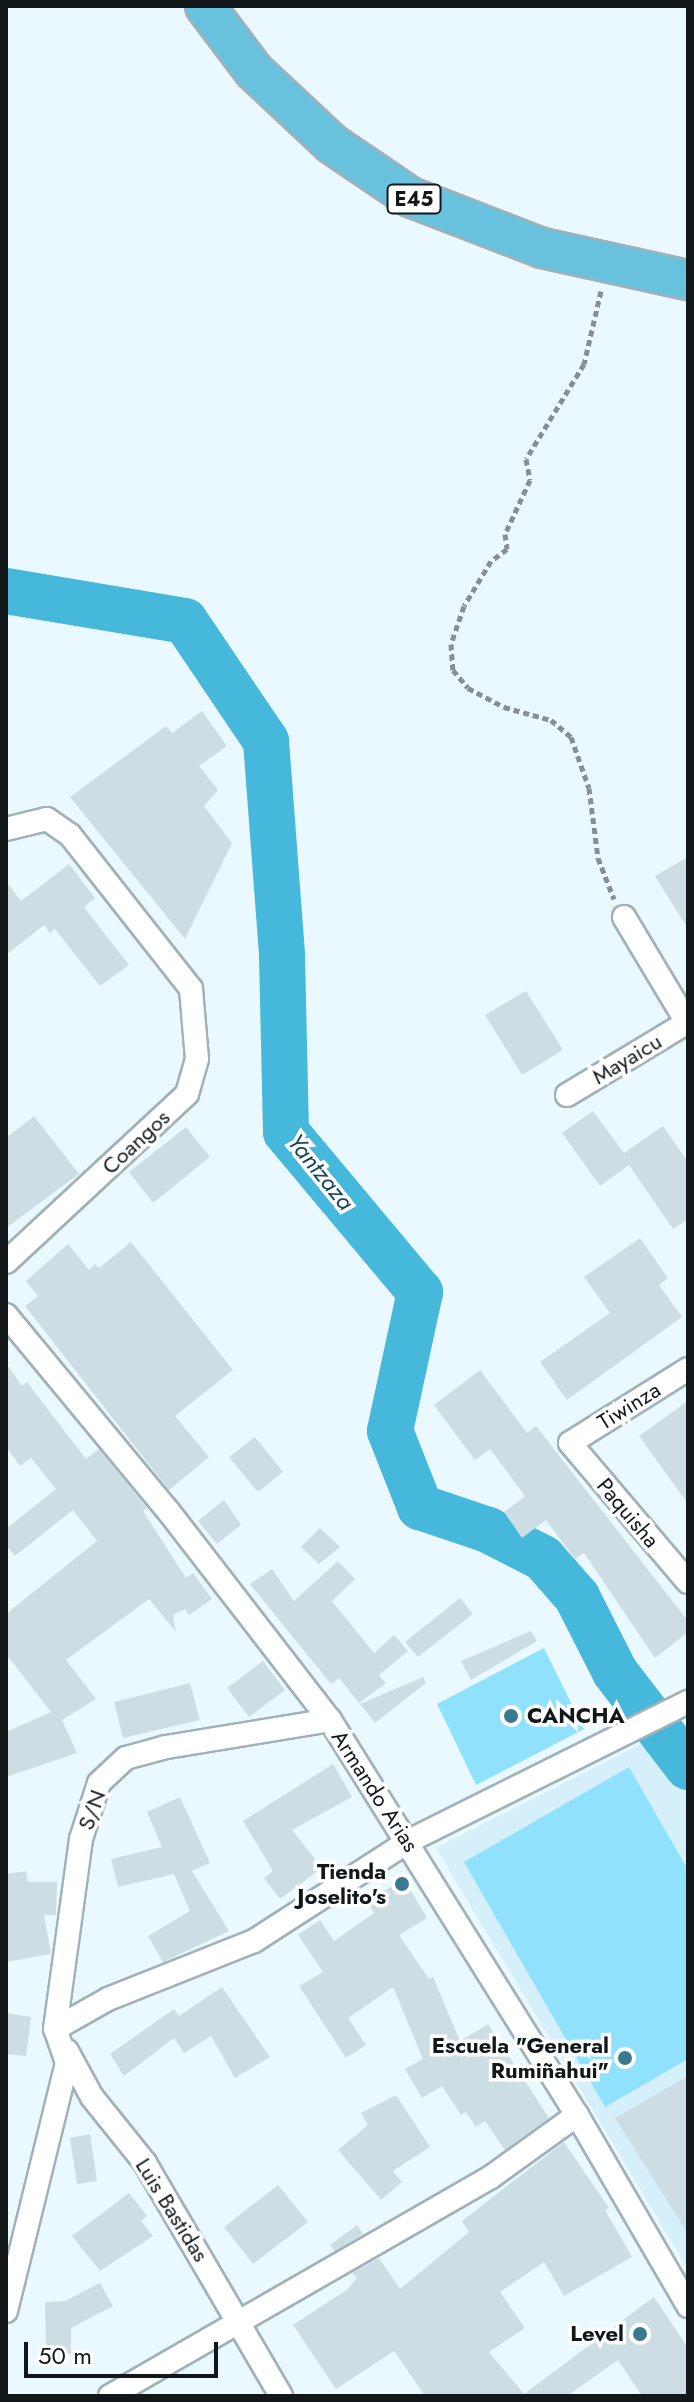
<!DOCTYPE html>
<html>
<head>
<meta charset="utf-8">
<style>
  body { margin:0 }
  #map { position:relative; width:694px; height:2402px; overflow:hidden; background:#eaf9ff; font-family:Jost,sans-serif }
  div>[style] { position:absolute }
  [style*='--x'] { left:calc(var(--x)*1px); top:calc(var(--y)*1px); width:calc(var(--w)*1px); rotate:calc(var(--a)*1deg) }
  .built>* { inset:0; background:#d5f0fa }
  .green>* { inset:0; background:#90e1fd }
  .river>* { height:46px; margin:-23px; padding:0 23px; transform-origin:23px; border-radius:23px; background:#45b8db }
  .building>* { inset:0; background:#ccdee4 }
  .path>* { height:5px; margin-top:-2.5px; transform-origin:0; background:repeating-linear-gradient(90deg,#869094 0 6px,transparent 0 10px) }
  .roads { filter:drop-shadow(2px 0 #a0b1b8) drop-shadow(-2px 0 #a0b1b8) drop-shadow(0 2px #a0b1b8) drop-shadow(0 -2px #a0b1b8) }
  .minor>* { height:22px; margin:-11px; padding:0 11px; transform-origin:11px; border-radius:11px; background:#fff }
  .trunk>* { height:38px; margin:-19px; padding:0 19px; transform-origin:19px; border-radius:19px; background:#68c2de }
  .dots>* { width:22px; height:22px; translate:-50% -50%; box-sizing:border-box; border:4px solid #fff; border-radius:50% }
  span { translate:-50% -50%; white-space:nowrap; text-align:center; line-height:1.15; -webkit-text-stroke:7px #fff; paint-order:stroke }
  .shield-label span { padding:2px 6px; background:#fff; border:2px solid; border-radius:6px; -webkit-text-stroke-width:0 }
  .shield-label { font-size:20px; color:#12181a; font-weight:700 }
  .street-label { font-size:22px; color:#12181a }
  .poi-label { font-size:22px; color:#12181a; font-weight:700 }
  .left { translate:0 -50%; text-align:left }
  .right { translate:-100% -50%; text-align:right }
  .water-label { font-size:24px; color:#154655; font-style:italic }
  .frame { position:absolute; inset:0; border:8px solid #12181a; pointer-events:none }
  .scale { position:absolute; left:24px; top:2342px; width:194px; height:36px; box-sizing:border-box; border:4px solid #12181a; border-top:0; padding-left:10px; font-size:24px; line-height:28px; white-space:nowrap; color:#12181a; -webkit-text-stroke:6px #fff; paint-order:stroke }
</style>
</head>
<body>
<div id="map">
  <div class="built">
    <i style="clip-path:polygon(649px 1740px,688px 1794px,688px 2269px,436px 1848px)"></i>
  </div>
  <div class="green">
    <i style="clip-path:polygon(544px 1648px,584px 1729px,476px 1785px,437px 1704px)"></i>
    <i style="clip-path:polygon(629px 1767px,688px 1870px,688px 2059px,605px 2107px,464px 1862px)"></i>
  </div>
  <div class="river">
    <i style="--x:6;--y:591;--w:181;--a:9.5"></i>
    <i style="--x:185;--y:621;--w:145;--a:56"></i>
    <i style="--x:266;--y:741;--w:216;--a:85.7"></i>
    <i style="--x:282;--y:956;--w:176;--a:88.7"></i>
    <i style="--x:286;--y:1132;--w:209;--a:50.1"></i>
    <i style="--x:420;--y:1292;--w:142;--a:102.2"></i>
    <i style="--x:390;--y:1431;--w:82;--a:68.5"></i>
    <i style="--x:420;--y:1507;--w:72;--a:18.7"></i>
    <i style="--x:488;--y:1530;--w:62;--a:27"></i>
    <i style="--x:543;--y:1558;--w:52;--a:48.9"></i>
    <i style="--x:577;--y:1597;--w:84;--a:63.1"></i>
    <i style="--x:615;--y:1672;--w:120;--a:52.5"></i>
  </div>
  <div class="building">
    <i style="clip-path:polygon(202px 711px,227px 746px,199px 766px,218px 790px,204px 806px,232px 843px,185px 939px,70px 797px,166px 726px,172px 733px)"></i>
    <i style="clip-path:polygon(688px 857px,688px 929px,655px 876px)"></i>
    <i style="clip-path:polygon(69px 864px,95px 898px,84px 907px,129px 965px,100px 986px,55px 929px,50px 933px,44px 925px,6px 955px,6px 881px,21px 901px)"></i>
    <i style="clip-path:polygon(526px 991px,563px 1050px,522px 1075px,485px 1015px)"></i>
    <i style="clip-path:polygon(593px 1111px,624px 1153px,663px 1126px,688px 1162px,688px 1219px,673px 1229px,629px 1165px,600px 1186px,562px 1133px)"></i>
    <i style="clip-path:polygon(34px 1116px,79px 1174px,6px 1228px,6px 1138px)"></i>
    <i style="clip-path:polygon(186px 1127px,210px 1157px,153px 1203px,129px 1172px)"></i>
    <i style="clip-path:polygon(640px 1238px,668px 1278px,659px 1285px,682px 1317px,567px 1400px,540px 1362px,610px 1313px,584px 1277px)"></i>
    <i style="clip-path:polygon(131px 1242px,233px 1370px,175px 1416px,209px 1457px,169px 1490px,25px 1306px,38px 1296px,26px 1281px,68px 1244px,89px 1270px,95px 1264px,99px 1268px)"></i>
    <i style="clip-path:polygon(6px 1363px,22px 1386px,27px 1382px,86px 1459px,99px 1449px,147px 1508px,143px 1511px,186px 1578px,193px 1573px,212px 1599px,189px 1615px,185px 1609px,173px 1615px,176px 1632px,149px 1599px,66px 1660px,96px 1699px,62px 1720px,77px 1753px,6px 1777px,6px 1732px,51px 1712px,6px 1654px,6px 1614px,97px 1541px,73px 1510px,15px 1556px,6px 1545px,6px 1529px,56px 1489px,31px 1458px,20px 1466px,6px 1447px)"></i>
    <i style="clip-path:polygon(480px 1370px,527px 1433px,536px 1426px,688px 1621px,688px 1632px,655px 1658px,584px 1553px,575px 1559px,546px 1520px,522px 1538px,504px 1512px,525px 1496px,490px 1449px,475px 1460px,434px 1405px)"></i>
    <i style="clip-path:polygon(688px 1401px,688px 1504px,639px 1436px)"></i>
    <i style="clip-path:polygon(255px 1437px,283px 1472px,258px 1492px,229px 1457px)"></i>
    <i style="clip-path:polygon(224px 1500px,241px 1525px,217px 1544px,198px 1521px)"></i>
    <i style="clip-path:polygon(320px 1528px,340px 1547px,319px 1564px,301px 1547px)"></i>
    <i style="clip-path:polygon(338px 1561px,355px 1579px,332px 1601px,374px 1653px,394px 1635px,408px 1651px,379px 1675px,386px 1683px,359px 1703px,339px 1678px,331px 1684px,250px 1584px,272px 1569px,294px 1601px)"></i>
    <i style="clip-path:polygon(460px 1598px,473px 1614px,418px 1657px,405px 1642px)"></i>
    <i style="clip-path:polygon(531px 1631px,537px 1641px,471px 1680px,461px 1661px)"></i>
    <i style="clip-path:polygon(263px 1661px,285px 1690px,249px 1717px,227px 1688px)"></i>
    <i style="clip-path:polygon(423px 1677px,426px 1683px,375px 1723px,360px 1704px)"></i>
    <i style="clip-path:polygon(190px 1683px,200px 1720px,123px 1738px,114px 1702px)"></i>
    <i style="clip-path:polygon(333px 1764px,352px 1797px,292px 1830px,322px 1868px,280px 1899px,264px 1878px,273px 1871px,243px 1821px)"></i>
    <i style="clip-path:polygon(180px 1797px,210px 1863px,192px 1871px,229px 1931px,163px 1962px,148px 1936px,190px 1911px,174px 1874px,118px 1887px,111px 1859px,162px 1847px,147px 1812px)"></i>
    <i style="clip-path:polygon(26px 1871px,28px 1882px,57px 1882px,56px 1915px,44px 1915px,51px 1954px,6px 1962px,6px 1874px)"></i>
    <i style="clip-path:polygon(404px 1879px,427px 1918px,399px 1935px,429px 1979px,433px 1977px,460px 2041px,488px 2024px,549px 2118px,505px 2150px,485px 2121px,476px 2127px,466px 2112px,461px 2115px,442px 2086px,422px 2098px,405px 2069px,423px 2059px,393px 1987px,348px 2018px,366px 2045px,346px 2058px,299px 1986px,323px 1972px,298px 1935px,320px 1920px,334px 1941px,374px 1913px,367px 1901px)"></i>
    <i style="clip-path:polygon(222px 1987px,270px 2057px,235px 2078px,211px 2036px,184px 2053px,174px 2038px,124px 2076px,110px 2054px,174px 2009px,179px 2016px)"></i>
    <i style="clip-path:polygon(6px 2013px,31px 2017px,26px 2056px,6px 2054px)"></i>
    <i style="clip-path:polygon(688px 2076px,688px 2234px,615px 2118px)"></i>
    <i style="clip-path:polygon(396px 2095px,430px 2147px,393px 2171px,402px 2182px,381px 2200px,338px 2150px,368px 2125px,361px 2113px)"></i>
    <i style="clip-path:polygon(90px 2134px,97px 2181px,77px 2184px,70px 2138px)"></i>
    <i style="clip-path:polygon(564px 2142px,609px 2208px,605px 2210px,632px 2257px,564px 2296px,544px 2262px,500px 2292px,525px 2328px,489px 2352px,524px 2394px,654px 2297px,688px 2348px,688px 2396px,642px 2396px,618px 2360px,567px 2396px,425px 2396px,394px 2351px,336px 2389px,293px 2325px,348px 2289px,357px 2278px,352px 2273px,379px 2258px,400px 2289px,469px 2232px,462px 2221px)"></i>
    <i style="clip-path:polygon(278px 2185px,308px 2222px,253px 2264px,224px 2227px)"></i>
    <i style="clip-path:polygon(129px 2193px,147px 2216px,141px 2221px,153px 2236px,100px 2271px,72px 2236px)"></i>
    <i style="clip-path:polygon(357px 2225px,363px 2234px,335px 2251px,330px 2245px)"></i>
    <i style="clip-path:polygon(100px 2283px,113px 2306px,71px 2328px,71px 2354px,46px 2354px,45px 2302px,65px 2301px)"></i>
  </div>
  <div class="path">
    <i style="--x:601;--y:291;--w:75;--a:103.1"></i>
    <i style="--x:584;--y:364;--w:111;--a:121.4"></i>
    <i style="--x:526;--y:459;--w:21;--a:79"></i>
    <i style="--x:530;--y:480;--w:60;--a:114.8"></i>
    <i style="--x:505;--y:534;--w:15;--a:82"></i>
    <i style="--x:507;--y:549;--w:20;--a:143"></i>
    <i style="--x:491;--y:561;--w:52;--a:121"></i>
    <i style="--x:464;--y:606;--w:40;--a:108.9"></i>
    <i style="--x:451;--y:644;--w:26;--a:86"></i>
    <i style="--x:453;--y:670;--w:23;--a:50"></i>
    <i style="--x:468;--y:688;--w:41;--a:27.8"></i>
    <i style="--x:504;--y:707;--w:49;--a:15.5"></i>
    <i style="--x:551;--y:720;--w:26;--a:40"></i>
    <i style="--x:571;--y:737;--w:54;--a:70.6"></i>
    <i style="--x:589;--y:788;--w:71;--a:82.7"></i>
    <i style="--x:598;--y:858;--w:44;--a:68.7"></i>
  </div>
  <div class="roads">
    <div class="minor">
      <i style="--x:6;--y:829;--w:42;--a:-13.7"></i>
      <i style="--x:47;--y:819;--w:28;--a:35"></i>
      <i style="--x:70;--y:835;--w:196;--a:51.8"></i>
      <i style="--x:191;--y:989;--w:70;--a:85.1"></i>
      <i style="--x:197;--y:1059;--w:36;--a:106"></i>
      <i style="--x:187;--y:1094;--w:247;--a:137.1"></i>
      <i style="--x:624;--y:917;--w:125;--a:59.1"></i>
      <i style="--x:567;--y:1095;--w:141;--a:-31.1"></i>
      <i style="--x:6;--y:1315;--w:256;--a:50.4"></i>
      <i style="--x:169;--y:1512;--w:263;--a:52.3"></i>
      <i style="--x:330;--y:1720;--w:466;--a:58"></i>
      <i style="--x:577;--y:2115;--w:221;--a:59.8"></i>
      <i style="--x:688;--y:1369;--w:139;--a:147.9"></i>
      <i style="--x:570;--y:1443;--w:182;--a:49.7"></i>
      <i style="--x:55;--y:2029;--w:61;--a:-29.5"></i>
      <i style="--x:108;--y:1999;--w:157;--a:-21.7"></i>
      <i style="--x:254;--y:1941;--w:184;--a:-32.8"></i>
      <i style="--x:409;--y:1841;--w:312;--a:-26.5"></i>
      <i style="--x:67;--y:2051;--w:52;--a:61.5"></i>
      <i style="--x:92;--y:2097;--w:85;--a:51.2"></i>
      <i style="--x:145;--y:2163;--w:270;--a:59.7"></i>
      <i style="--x:6;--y:2311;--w:255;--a:-76.2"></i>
      <i style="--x:67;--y:2063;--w:36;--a:-109"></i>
      <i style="--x:55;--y:2029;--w:192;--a:-82.2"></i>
      <i style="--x:81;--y:1839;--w:59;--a:-72.2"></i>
      <i style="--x:99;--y:1783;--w:37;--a:-43"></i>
      <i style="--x:126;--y:1758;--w:41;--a:-15.4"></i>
      <i style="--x:166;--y:1747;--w:166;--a:-9.3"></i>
      <i style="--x:110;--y:2396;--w:439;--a:-29.9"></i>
      <i style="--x:491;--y:2177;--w:106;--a:-35.8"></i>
    </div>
    <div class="trunk">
      <i style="--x:205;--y:6;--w:81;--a:53"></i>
      <i style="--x:254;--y:71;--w:107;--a:43.1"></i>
      <i style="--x:332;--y:144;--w:94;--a:34.2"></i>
      <i style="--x:410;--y:197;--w:142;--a:21.1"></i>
      <i style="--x:542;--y:248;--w:149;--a:12.4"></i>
    </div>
  </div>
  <div class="dots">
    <i style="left:511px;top:1716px;background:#3b7a8e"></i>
    <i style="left:402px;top:1884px;background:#3b7a8e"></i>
    <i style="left:625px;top:2058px;background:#3b7a8e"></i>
    <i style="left:640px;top:2334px;background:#3b7a8e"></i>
  </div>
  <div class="shield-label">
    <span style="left:414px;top:199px">E45</span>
  </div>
  <div class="street-label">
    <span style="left:627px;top:1059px;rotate:-31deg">Mayaicu</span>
    <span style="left:136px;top:1142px;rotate:-43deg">Coangos</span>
    <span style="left:629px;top:1406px;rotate:-32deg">Tiwinza</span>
    <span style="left:628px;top:1513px;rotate:50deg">Paquisha</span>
    <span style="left:375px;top:1791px;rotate:57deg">Armando Arias</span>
    <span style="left:92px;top:1810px;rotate:-70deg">S/N</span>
    <span style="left:172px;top:2210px;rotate:58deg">Luis Bastidas</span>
  </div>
  <div class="poi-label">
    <span class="left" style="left:527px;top:1716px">CANCHA</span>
    <span class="right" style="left:386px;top:1884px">Tienda<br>Joselito's</span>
    <span class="right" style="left:609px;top:2058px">Escuela "General<br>Rumiñahui"</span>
    <span class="right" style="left:624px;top:2334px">Level</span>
  </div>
  <div class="water-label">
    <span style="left:321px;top:1172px;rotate:51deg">Yantzaza</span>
  </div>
  <div class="frame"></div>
  <div class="scale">50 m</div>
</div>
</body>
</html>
